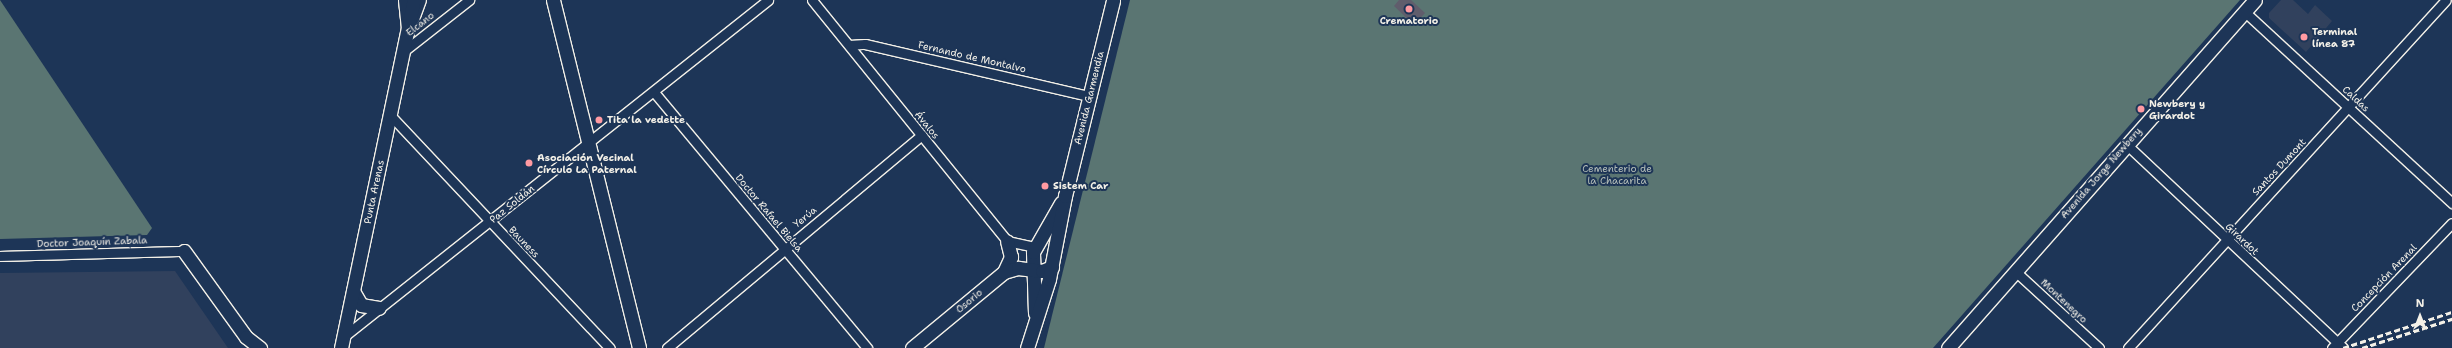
<!DOCTYPE html>
<html>
<head>
<meta charset="utf-8">
<style>
  body { margin:0 }
  #map { position:relative; width:2452px; height:348px; overflow:hidden; background:#1d3557; font-family:"Shantell Sans",sans-serif }
  div>[style] { position:absolute }
  [style*='--x'] { left:calc(var(--x)*1px); top:calc(var(--y)*1px); width:calc(var(--w)*1px); rotate:calc(var(--a)*1deg) }
  .built>* { inset:0; background:#31415d }
  .green>* { inset:0; background:#5a7572 }
  .building>* { inset:0; background:#605d6c }
  .roads { filter:drop-shadow(1px 0 #f4f1e8) drop-shadow(-1px 0 #f4f1e8) drop-shadow(0 1px #f4f1e8) drop-shadow(0 -1px #f4f1e8) }
  .street>* { height:9px; margin:-4.5px; padding:0 4.5px; transform-origin:4.5px; border-radius:4.5px; background:#1d3557 }
  .secondary>* { height:13px; margin:-6.5px; padding:0 6.5px; transform-origin:6.5px; border-radius:6.5px; background:#1d3557 }
  .rail>* { height:3px; margin-top:-1.5px; transform-origin:0; background:repeating-linear-gradient(90deg,#f4f1e8 0 6px,transparent 0 9px) }
  .dots>* { width:11px; height:11px; translate:-50% -50%; box-sizing:border-box; border:2px solid #1d3557; border-radius:50% }
  span { translate:-50% -50%; white-space:nowrap; text-align:center; line-height:1.15; -webkit-text-stroke:4px #1d3557; paint-order:stroke }
  .poi-label { font-size:10px; color:#f4f1e8; font-weight:700 }
  .left { translate:0 -50%; text-align:left }
  .street-label { font-size:10px; color:#f4f1e8 }
  .park-label { font-size:10px; color:#b6bfb9 }
  .north { position:absolute; left:2400px; top:296px; width:40px; height:40px; -webkit-text-stroke:3px #1d3557; paint-order:stroke; rotate:0deg; font-size:11px; font-weight:700; line-height:16px; text-align:center; color:#f4f1e8 }
  .north::after { content:''; display:block; margin:auto; width:14px; height:18px; background:#f4f1e8; clip-path:polygon(50% 0,100% 100%,50% 72%,0 100%) }
</style>
</head>
<body>
<div id="map">
  <div class="built">
    <i style="clip-path:polygon(2281px 0,2293px 0,2308px 14px,2315px 5px,2332px 21px,2306px 52px,2269px 18px,2269px 13px)"></i>
    <i style="clip-path:polygon(175px 271px,228px 348px,0 348px,0 273px)"></i>
  </div>
  <div class="green">
    <i style="clip-path:polygon(0 0,152px 228px,147px 235px,0 239px)"></i>
    <i style="clip-path:polygon(1130px 0,2240px 0,1933px 348px,1044px 348px)"></i>
  </div>
  <div class="building">
    <i style="clip-path:polygon(1399px 0,1411px 0,1425px 13px,1414px 25px,1394px 6px)"></i>
  </div>
  <div class="roads">
    <div class="street">
      <i style="--x:403;--y:0;--w:28;--a:84"></i>
      <i style="--x:812;--y:0;--w:310;--a:51"></i>
      <i style="--x:1007;--y:241;--w:29;--a:12"></i>
      <i style="--x:2245;--y:12;--w:282;--a:42.7"></i>
      <i style="--x:414;--y:19;--w:20;--a:-70"></i>
      <i style="--x:849;--y:45;--w:16;--a:-4"></i>
      <i style="--x:865;--y:44;--w:230;--a:13.1"></i>
      <i style="--x:404;--y:51;--w:83;--a:-38.1"></i>
      <i style="--x:654;--y:92;--w:333;--a:50.2"></i>
      <i style="--x:391;--y:116;--w:319;--a:46.7"></i>
      <i style="--x:2126;--y:144;--w:298;--a:43.2"></i>
      <i style="--x:0;--y:256;--w:184;--a:-1.6"></i>
      <i style="--x:2015;--y:271;--w:114;--a:42.5"></i>
      <i style="--x:342;--y:338;--w:544;--a:-38.43"></i>
      <i style="--x:667;--y:348;--w:332;--a:-39.9"></i>
      <i style="--x:2128;--y:348;--w:471;--a:-47.6"></i>
      <i style="--x:2332;--y:348;--w:173;--a:-46.2"></i>
    </div>
    <div class="secondary">
      <i style="--x:553;--y:0;--w:358;--a:76.1"></i>
      <i style="--x:184;--y:251;--w:106;--a:54.2"></i>
      <i style="--x:246;--y:337;--w:18;--a:38"></i>
      <i style="--x:1004;--y:272;--w:17;--a:-65"></i>
      <i style="--x:1011;--y:257;--w:16;--a:-104"></i>
      <i style="--x:353;--y:291;--w:16;--a:60"></i>
      <i style="--x:361;--y:305;--w:18;--a:9"></i>
      <i style="--x:1035;--y:313;--w:61;--a:-91.9"></i>
      <i style="--x:1033;--y:252;--w:56;--a:-60.3"></i>
      <i style="--x:341;--y:348;--w:356;--a:-78.2"></i>
      <i style="--x:912;--y:348;--w:119;--a:-39.6"></i>
      <i style="--x:1004;--y:272;--w:15;--a:-16"></i>
      <i style="--x:1018;--y:268;--w:24;--a:7"></i>
      <i style="--x:1042;--y:271;--w:11;--a:-22"></i>
      <i style="--x:1027;--y:348;--w:72;--a:-72.3"></i>
      <i style="--x:1049;--y:279;--w:85;--a:-79.1"></i>
      <i style="--x:1065;--y:196;--w:202;--a:-76.2"></i>
      <i style="--x:1948;--y:348;--w:464;--a:-48.6"></i>
    </div>
  </div>
  <div class="rail">
    <i style="--x:2343;--y:348;--w:115;--a:-18.3"></i>
    <i style="--x:2362;--y:348;--w:95;--a:-17.9"></i>
  </div>
  <div class="dots">
    <i style="left:1409px;top:9px;background:#ff9aa2"></i>
    <i style="left:2304px;top:37px;background:#ff9aa2"></i>
    <i style="left:2141px;top:109px;background:#ff9aa2"></i>
    <i style="left:599px;top:120px;background:#ff9aa2"></i>
    <i style="left:529px;top:163px;background:#ff9aa2"></i>
    <i style="left:1045px;top:186px;background:#ff9aa2"></i>
  </div>
  <div class="poi-label">
    <span style="left:1409px;top:21px">Crematorio</span>
    <span class="left" style="left:2312px;top:37px">Terminal<br>línea 87</span>
    <span class="left" style="left:2149px;top:109px">Newbery y<br>Girardot</span>
    <span class="left" style="left:607px;top:120px">Tita la vedette</span>
    <span class="left" style="left:537px;top:163px">Asociación Vecinal<br>Círculo La Paternal</span>
    <span class="left" style="left:1053px;top:186px">Sistem Car</span>
  </div>
  <div class="street-label">
    <span style="left:420px;top:24px;rotate:-38deg">Elcano</span>
    <span style="left:972px;top:57px;rotate:13deg">Fernando de Montalvo</span>
    <span style="left:1089px;top:98px;rotate:-76deg">Avenida Garmendia</span>
    <span style="left:2356px;top:99px;rotate:43deg">Caldas</span>
    <span style="left:927px;top:125px;rotate:51deg">Ávalos</span>
    <span style="left:2279px;top:167px;rotate:-47deg">Santos Dumont</span>
    <span style="left:2101px;top:173px;rotate:-49deg">Avenida Jorge Newbery</span>
    <span style="left:374px;top:192px;rotate:-78deg">Punta Arenas</span>
    <span style="left:512px;top:204px;rotate:-39deg">Paz Soldán</span>
    <span style="left:769px;top:213px;rotate:50deg">Doctor Rafael Bielsa</span>
    <span style="left:805px;top:217px;rotate:-40deg">Yerúa</span>
    <span style="left:2242px;top:239px;rotate:43deg">Girardot</span>
    <span style="left:92px;top:242px;rotate:-2deg">Doctor Joaquín Zabala</span>
    <span style="left:524px;top:242px;rotate:46deg">Bauness</span>
    <span style="left:2384px;top:278px;rotate:-46deg">Concepción Arenal</span>
    <span style="left:969px;top:301px;rotate:-40deg">Osorio</span>
    <span style="left:2064px;top:301px;rotate:43deg">Montenegro</span>
  </div>
  <div class="park-label">
    <span style="left:1617px;top:174px">Cementerio de<br>la Chacarita</span>
  </div>
  <div class="north">N</div>
</div>
</body>
</html>
